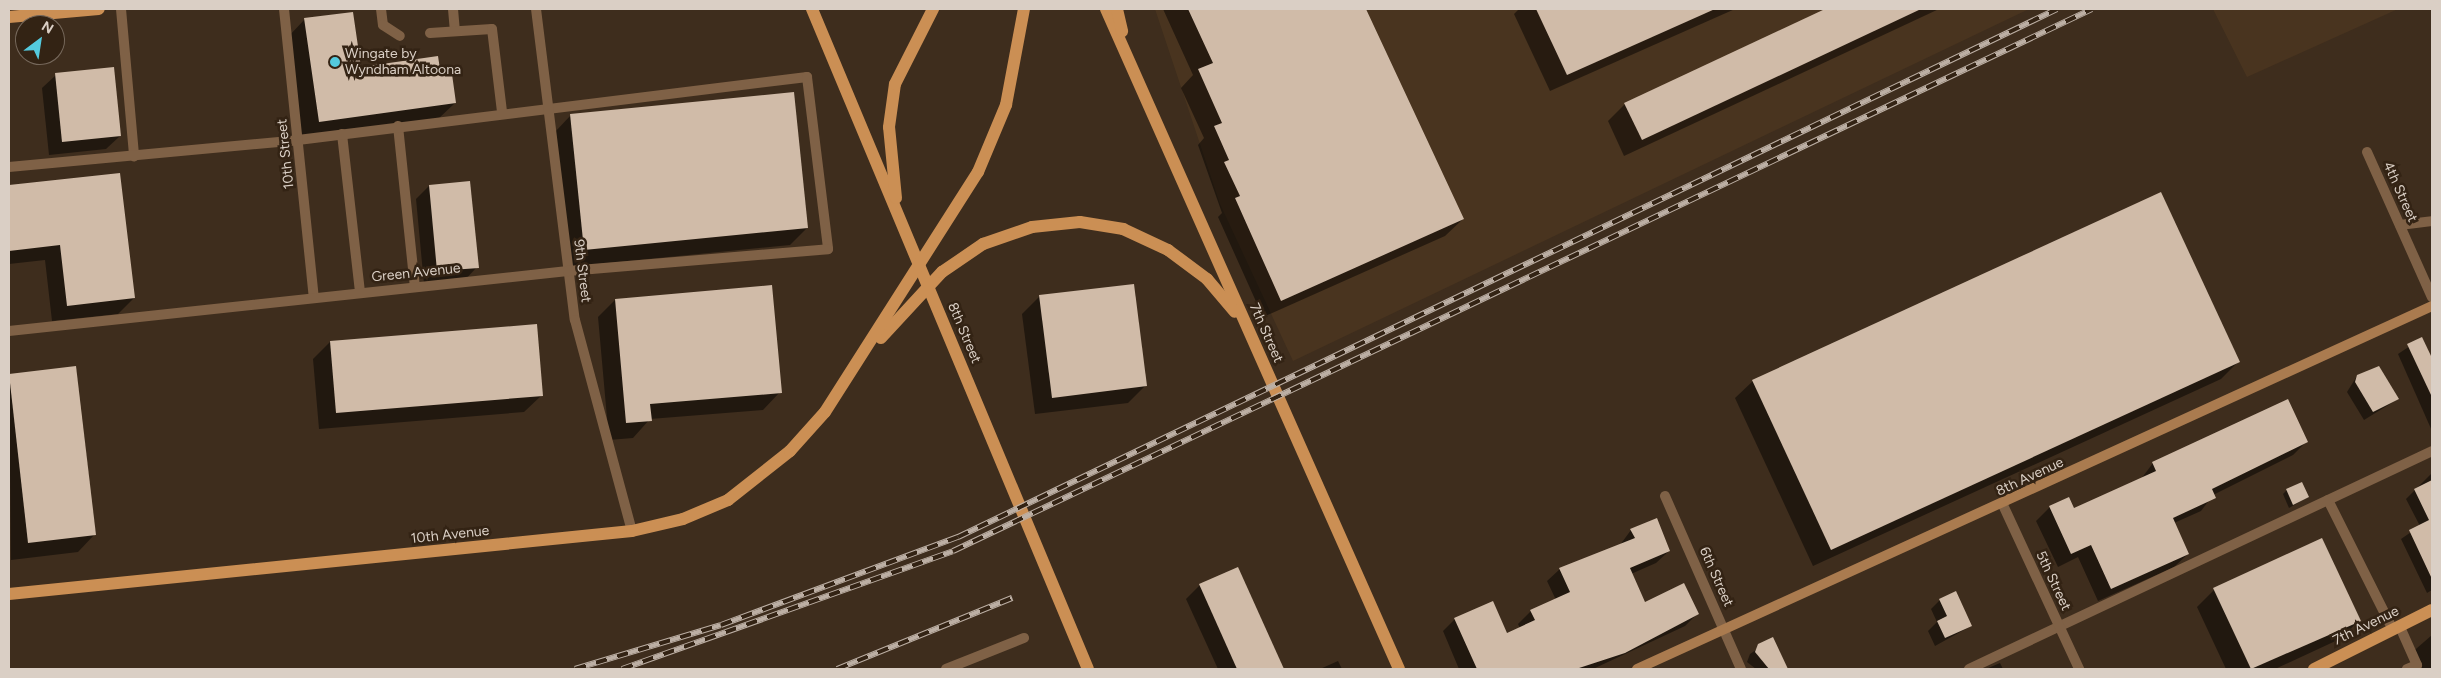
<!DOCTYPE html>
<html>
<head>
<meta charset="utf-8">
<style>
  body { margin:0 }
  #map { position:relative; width:2441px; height:678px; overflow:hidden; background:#3e2d1d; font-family:Figtree,sans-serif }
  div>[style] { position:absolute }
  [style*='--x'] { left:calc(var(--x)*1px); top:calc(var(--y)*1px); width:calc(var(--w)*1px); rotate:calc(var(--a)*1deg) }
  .built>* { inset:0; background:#49341f }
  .shadow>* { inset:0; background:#0007 }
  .building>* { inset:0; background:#d0bba8 }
  .lane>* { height:10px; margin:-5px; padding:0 5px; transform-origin:5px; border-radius:5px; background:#7f6146 }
  .street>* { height:10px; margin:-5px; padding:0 5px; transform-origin:5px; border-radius:5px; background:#7f6146 }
  .secondary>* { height:10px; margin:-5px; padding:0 5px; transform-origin:5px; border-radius:5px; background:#aa7b4f }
  .primary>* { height:12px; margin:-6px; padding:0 6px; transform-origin:6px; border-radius:6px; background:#cb8f54 }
  .rail>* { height:5.5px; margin-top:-2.75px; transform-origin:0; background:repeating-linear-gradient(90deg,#332314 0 11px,#bcafa4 0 22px); box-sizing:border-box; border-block:1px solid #bcafa4 }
  .dots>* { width:14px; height:14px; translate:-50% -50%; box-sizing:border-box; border:2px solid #332314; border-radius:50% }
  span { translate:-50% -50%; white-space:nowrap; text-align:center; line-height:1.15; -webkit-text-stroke:5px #332314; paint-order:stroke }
  .poi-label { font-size:14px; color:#dacfc5 }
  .left { translate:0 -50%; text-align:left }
  .street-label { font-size:14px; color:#dacfc5 }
  .frame { position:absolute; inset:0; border:10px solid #dacfc5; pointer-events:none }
  .north { position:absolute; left:15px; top:15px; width:50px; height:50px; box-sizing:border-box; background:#332314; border:1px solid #76685b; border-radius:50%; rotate:31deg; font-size:14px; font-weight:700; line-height:20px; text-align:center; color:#dacfc5 }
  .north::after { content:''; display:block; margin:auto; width:18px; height:22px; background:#54cade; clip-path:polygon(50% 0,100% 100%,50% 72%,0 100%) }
</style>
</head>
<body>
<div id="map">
  <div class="built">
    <i style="clip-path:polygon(1155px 9px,2029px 9px,1293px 361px,1220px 204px)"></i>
    <i style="clip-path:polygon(2213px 9px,2398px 9px,2247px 77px)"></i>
  </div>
  <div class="shadow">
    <i style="clip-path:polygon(1163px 9px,1365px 9px,1463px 219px,1445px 236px,1263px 317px,1218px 217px,1222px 213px,1198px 145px,1204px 138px,1181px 88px,1193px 75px)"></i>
    <i style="clip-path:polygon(1519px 9px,1735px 9px,1550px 91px,1514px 14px)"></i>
    <i style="clip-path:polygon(1828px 9px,1939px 9px,1624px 156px,1608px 121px,1625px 104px)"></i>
    <i style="clip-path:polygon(305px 19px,360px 69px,440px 77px,455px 103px,437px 120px,302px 139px,288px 37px)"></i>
    <i style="clip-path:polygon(56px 75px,120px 136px,106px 149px,49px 155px,42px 88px)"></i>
    <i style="clip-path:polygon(571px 115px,807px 228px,790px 245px,567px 267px,554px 133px)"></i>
    <i style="clip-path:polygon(119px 174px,134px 298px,118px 314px,52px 321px,45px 260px,9px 264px,9px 187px)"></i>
    <i style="clip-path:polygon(429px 186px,477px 267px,464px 281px,424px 284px,416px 199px)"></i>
    <i style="clip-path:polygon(1040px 296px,1145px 386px,1128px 403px,1035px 414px,1022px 314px)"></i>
    <i style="clip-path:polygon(615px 300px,780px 392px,763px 410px,650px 419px,633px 438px,609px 440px,598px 317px)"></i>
    <i style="clip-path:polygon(2422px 338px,2432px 359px,2432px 431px,2398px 354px)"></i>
    <i style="clip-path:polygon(330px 342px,542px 395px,524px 412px,319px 429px,313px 359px)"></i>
    <i style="clip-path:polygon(2238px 362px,2221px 379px,1813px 566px,1735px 398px,1753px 381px)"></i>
    <i style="clip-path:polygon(75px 368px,95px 534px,78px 552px,11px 560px,9px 376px)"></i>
    <i style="clip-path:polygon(2357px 376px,2398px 399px,2364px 420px,2347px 392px)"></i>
    <i style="clip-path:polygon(2306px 442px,2293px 455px,2213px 495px,2201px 511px,2174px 523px,2188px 554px,2174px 567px,2098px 601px,2078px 557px,2058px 567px,2036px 521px,2050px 507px,2074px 509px,2141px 479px,2153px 463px)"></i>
    <i style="clip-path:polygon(2432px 473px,2432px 590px,2427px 593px,2401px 539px,2420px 526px,2406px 499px)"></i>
    <i style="clip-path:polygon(2287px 490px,2308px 497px,2289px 508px,2283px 494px)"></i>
    <i style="clip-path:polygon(1631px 530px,1669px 551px,1656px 563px,1631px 574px,1644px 603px,1697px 614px,1685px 626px,1593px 669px,1459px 669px,1443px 631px,1455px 619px,1506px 634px,1520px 628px,1518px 624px,1531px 611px,1556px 600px,1547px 581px,1560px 569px,1620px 545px)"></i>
    <i style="clip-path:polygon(1237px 569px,1278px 659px,1268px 669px,1218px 669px,1186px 599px,1200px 585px)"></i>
    <i style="clip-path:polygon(2214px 590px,2359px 620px,2342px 638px,2275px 669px,2226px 669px,2197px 607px)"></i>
    <i style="clip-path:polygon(1940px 600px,1971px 626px,1935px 646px,1928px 631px,1937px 622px,1931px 609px)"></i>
    <i style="clip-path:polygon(2432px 635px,2432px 669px,2415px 669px,2409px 655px)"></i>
    <i style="clip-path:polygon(1772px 639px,1787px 669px,1756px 669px,1747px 662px,1750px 654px)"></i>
    <i style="clip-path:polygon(1338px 661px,1342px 669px,1320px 669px)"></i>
    <i style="clip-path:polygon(2000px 663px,2003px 669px,1986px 669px)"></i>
  </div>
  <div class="building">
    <i style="clip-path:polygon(1188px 9px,1366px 9px,1464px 219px,1281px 301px,1235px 198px,1240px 196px,1224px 162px,1229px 160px,1214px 126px,1222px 123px,1198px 69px,1213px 63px)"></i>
    <i style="clip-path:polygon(1536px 9px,1715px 9px,1567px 75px)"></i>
    <i style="clip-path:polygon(1825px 9px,1921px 9px,1642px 140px,1624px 103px)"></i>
    <i style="clip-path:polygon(353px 12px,361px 67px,438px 56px,441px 76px,452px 74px,456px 103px,319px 122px,304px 18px)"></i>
    <i style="clip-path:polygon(114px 67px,121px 136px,62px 142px,55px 73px)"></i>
    <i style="clip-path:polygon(794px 92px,808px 228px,584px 250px,570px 114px)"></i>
    <i style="clip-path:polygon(120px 173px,135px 298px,67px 306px,60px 245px,9px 251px,9px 185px)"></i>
    <i style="clip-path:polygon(470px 181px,479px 268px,437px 271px,429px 185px)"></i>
    <i style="clip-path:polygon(2161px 192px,2240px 362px,1831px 550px,1752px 380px)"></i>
    <i style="clip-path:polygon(1134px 284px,1147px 386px,1052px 398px,1039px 295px)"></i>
    <i style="clip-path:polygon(772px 285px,782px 393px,650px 404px,652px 421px,626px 423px,615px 299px)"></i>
    <i style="clip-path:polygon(537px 324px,543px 396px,336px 413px,330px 341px)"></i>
    <i style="clip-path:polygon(2422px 337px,2432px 358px,2432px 397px,2407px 344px)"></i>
    <i style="clip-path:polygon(76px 366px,96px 535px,28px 543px,9px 374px)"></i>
    <i style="clip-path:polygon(2379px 366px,2399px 399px,2373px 412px,2355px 382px,2357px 375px)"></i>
    <i style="clip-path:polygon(2288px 399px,2308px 442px,2212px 489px,2216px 498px,2173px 518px,2189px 554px,2111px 589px,2091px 545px,2071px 554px,2049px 506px,2069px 497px,2074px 508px,2156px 471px,2152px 462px)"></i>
    <i style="clip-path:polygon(2432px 480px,2432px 579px,2409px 530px,2429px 520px,2414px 489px)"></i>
    <i style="clip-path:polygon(2302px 482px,2309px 497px,2293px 505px,2286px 489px)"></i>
    <i style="clip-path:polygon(1657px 518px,1670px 551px,1630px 568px,1645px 602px,1684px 583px,1699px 614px,1625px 653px,1576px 669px,1477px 669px,1454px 618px,1493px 601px,1507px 633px,1535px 620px,1530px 610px,1570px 592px,1559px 568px,1635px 538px,1630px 529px)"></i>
    <i style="clip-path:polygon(2322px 538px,2361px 621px,2251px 669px,2213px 588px)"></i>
    <i style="clip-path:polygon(1238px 567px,1284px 669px,1237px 669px,1199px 584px)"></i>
    <i style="clip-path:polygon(1956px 591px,1972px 626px,1945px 638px,1937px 621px,1947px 616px,1939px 599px)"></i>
    <i style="clip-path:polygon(1773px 637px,1788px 669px,1769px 669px,1755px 652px,1758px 644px)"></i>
  </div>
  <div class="lane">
    <i style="--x:121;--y:9;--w:148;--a:84.9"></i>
    <i style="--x:381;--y:9;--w:16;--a:83"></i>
    <i style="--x:383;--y:25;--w:20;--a:33"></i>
    <i style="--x:453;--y:9;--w:22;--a:85"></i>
    <i style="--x:430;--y:33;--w:62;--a:-3.7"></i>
    <i style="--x:492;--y:29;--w:84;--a:83.1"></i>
    <i style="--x:398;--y:126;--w:162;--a:84"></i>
    <i style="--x:342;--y:134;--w:159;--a:83.5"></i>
    <i style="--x:9;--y:167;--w:290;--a:-5.3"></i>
    <i style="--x:298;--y:140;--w:513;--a:-7.06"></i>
    <i style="--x:807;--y:77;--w:173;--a:83"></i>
    <i style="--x:2328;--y:500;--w:145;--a:63.4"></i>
    <i style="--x:2400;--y:627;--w:42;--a:65.9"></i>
    <i style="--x:2417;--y:665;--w:11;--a:158"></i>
    <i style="--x:1969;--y:669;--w:512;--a:-25.21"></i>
  </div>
  <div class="street">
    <i style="--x:284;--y:9;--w:290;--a:84.1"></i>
    <i style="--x:536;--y:9;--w:313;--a:82.9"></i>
    <i style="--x:575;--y:320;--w:219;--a:74.9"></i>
    <i style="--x:2367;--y:152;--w:159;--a:65.9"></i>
    <i style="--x:2400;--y:225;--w:32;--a:-7"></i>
    <i style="--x:9;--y:331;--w:562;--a:-6.13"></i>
    <i style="--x:568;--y:271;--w:261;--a:-4.8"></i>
    <i style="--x:1665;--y:496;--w:189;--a:66.3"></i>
    <i style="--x:2003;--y:505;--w:181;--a:65.1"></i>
    <i style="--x:946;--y:669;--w:84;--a:-21.7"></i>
  </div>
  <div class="secondary">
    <i style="--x:1637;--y:669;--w:874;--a:-24.54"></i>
  </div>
  <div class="primary">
    <i style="--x:812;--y:9;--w:715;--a:67.31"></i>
    <i style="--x:1106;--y:9;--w:722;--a:66.06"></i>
    <i style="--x:1117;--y:9;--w:23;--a:77"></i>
    <i style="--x:9;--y:17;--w:90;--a:-5.1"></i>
    <i style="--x:896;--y:198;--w:71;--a:-95.6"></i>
    <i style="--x:889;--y:127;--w:43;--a:-82.1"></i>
    <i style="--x:895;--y:84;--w:84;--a:-63.1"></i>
    <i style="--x:881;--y:338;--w:90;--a:-47.3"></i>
    <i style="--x:942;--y:272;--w:50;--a:-34.3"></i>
    <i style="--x:983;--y:244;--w:52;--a:-19.1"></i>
    <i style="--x:1032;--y:227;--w:48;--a:-5.9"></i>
    <i style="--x:1080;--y:222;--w:44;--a:9.2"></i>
    <i style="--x:1123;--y:229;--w:50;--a:25"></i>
    <i style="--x:1168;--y:250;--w:49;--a:36.6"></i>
    <i style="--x:1207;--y:279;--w:43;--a:49.7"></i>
    <i style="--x:9;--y:594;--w:626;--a:-5.77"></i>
    <i style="--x:632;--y:531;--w:52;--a:-13.2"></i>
    <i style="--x:683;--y:519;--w:49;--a:-22.9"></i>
    <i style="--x:728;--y:500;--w:79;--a:-38.3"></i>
    <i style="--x:790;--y:451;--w:52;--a:-48.1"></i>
    <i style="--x:825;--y:412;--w:285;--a:-57.5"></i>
    <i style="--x:978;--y:172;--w:73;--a:-67.3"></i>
    <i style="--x:1006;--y:105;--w:98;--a:-79.4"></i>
    <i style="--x:2314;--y:669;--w:132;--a:-26.6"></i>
  </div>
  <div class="rail">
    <i style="--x:575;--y:669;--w:152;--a:-16.8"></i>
    <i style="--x:721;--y:625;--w:253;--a:-20.4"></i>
    <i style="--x:958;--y:537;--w:1219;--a:-25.66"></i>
    <i style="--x:622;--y:669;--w:351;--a:-19.6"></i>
    <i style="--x:953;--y:551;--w:1261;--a:-25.45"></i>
    <i style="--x:837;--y:669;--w:189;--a:-22.1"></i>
  </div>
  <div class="dots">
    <i style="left:335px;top:62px;background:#54cade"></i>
  </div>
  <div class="poi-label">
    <span class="left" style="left:345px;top:62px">Wingate by<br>Wyndham Altoona</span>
  </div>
  <div class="street-label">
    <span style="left:286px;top:154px;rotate:-96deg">10th Street</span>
    <span style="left:2400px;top:192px;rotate:66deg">4th Street</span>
    <span style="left:582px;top:271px;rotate:83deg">9th Street</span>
    <span style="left:416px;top:273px;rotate:-6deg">Green Avenue</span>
    <span style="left:964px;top:333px;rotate:67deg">8th Street</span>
    <span style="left:1266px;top:333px;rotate:66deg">7th Street</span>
    <span style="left:2030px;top:477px;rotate:-25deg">8th Avenue</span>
    <span style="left:450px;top:535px;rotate:-6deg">10th Avenue</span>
    <span style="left:1716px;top:577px;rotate:66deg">6th Street</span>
    <span style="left:2053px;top:581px;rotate:65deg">5th Street</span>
    <span style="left:2366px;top:626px;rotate:-26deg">7th Avenue</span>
  </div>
  <div class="frame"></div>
  <div class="north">N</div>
</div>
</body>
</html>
